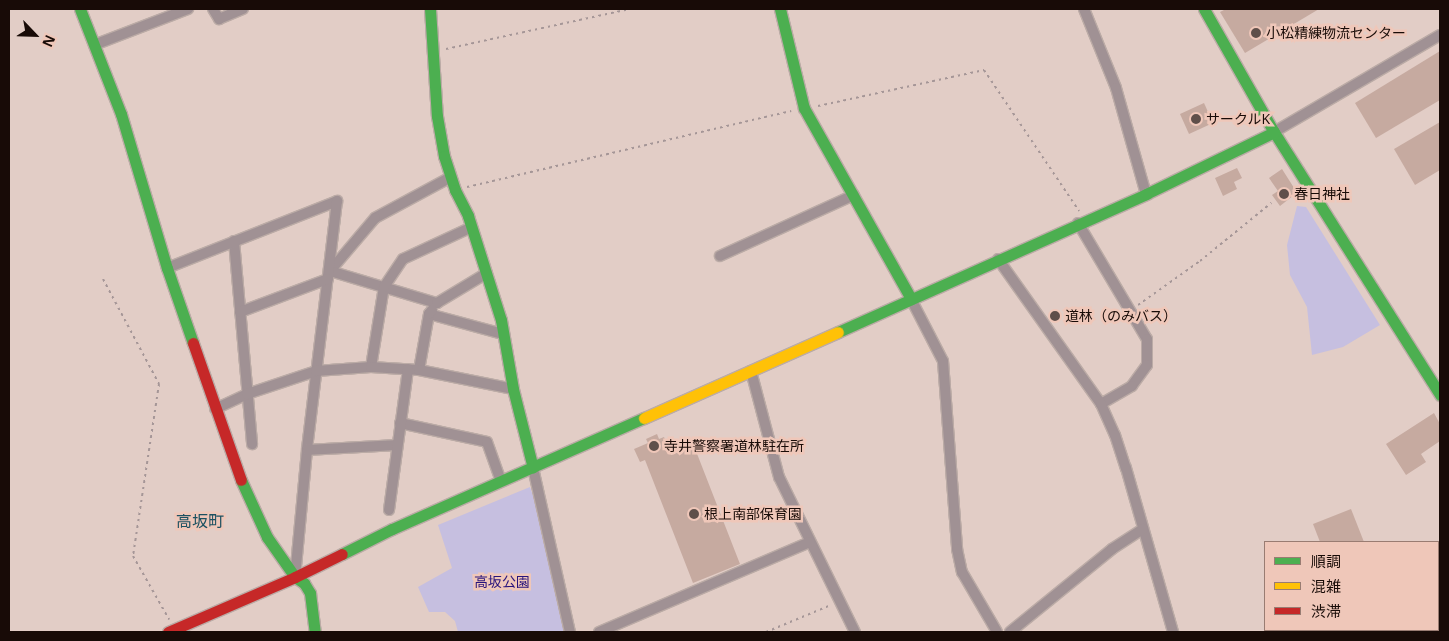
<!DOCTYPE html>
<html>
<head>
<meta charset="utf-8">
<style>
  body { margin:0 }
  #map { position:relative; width:1449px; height:641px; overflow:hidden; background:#e2cdc6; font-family:"Open Sans","Noto Sans JP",sans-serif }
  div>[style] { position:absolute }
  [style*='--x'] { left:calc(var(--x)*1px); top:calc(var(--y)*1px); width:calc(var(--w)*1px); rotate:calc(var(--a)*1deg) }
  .green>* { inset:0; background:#c6bfe0 }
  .building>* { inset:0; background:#c6aaa0 }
  .path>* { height:2px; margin-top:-1px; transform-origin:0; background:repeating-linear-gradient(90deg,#a59697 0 2.5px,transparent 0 6.5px) }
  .roads { filter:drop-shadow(1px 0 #bbaba6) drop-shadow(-1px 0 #bbaba6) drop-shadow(0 1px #bbaba6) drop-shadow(0 -1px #bbaba6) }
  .street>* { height:10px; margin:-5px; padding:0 5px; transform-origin:5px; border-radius:5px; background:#a09194 }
  .fast>* { height:11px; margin:-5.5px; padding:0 5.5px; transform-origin:5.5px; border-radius:5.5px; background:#4caf50 }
  .slow>* { height:11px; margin:-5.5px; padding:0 5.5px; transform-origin:5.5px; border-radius:5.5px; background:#ffc107 }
  .jam>* { height:11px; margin:-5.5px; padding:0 5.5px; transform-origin:5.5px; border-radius:5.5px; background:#c62828 }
  .dots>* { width:14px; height:14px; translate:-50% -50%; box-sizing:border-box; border:2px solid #efc7b9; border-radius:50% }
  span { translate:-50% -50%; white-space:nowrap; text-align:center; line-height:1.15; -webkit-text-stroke:5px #efc7b9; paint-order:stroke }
  .poi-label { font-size:14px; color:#180b07 }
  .left { translate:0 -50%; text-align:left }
  .park-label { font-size:14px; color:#28137c }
  .quarter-label { font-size:16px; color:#1d5161 }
  .frame { position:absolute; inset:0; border:10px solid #180b07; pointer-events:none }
  .legend { position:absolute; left:1264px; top:541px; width:175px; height:90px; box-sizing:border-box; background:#efc7b9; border:1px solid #997c72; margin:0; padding:6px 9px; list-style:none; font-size:15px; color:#180b07 }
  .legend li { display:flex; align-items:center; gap:10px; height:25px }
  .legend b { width:25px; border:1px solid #997c72 }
  .north { position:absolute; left:10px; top:10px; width:50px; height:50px; -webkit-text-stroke:4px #efc7b9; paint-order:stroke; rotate:114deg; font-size:14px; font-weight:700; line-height:20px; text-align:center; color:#180b07 }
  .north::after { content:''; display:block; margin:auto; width:18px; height:22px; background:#180b07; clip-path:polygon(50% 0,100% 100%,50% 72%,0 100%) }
</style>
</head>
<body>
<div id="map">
  <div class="green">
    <i style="clip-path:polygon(1297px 206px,1306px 207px,1380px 325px,1343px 347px,1312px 355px,1307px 307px,1290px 275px,1287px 245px)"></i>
    <i style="clip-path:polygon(530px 487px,540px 516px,565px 632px,458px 632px,455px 621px,445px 612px,429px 612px,418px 587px,452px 568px,438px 525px)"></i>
  </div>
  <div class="building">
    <i style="clip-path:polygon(1226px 9px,1319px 9px,1245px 53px,1220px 12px)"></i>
    <i style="clip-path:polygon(1440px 51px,1440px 100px,1376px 138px,1355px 103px)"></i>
    <i style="clip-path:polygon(1204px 103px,1213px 123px,1189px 134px,1180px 114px)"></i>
    <i style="clip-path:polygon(1440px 122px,1440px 170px,1415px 185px,1394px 149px)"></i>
    <i style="clip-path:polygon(1237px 168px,1242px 178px,1234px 182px,1237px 189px,1223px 196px,1215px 178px)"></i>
    <i style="clip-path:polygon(1282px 169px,1296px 191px,1293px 193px,1294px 195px,1280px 206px,1272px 195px,1278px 191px,1269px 178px)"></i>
    <i style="clip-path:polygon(1434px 413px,1440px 424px,1440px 441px,1421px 454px,1426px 462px,1406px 475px,1386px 444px)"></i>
    <i style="clip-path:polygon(657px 434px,659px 439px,664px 437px,671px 455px,694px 446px,740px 564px,693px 583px,645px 460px,640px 462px,634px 449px,648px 443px,646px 439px)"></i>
    <i style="clip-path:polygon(1351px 509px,1364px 542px,1320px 542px,1313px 524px)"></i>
  </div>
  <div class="path">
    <i style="--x:446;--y:49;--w:187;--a:-12.3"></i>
    <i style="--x:818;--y:106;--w:170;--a:-12.2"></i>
    <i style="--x:984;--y:70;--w:170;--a:56"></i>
    <i style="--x:467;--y:187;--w:333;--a:-13.2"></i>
    <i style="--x:103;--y:279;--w:119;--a:61.9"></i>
    <i style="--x:159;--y:384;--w:174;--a:98.6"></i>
    <i style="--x:133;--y:556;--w:73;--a:60.3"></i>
    <i style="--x:1138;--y:305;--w:76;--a:-35.4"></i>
    <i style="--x:1200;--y:261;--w:92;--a:-39.2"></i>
    <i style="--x:766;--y:632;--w:70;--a:-22.6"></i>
  </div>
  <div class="roads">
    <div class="street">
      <i style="--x:213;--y:9;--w:12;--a:59"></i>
      <i style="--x:219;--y:19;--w:26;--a:-23"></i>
      <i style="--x:1084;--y:9;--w:85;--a:67.9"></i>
      <i style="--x:1116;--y:88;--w:110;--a:74.2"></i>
      <i style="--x:94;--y:45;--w:101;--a:-21"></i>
      <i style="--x:1274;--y:132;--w:192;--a:-30.3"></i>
      <i style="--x:451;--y:177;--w:86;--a:151.7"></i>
      <i style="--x:375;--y:218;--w:70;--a:130.3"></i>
      <i style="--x:330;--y:271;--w:112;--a:16.7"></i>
      <i style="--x:437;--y:303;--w:58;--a:-31"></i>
      <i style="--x:1078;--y:223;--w:135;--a:59.3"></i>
      <i style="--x:1147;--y:339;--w:26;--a:90"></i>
      <i style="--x:1147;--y:365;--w:26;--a:126"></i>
      <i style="--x:1132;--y:386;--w:36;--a:150"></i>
      <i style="--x:234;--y:241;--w:204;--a:84.9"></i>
      <i style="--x:720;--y:256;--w:147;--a:-24.5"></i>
      <i style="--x:998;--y:259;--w:178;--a:54.6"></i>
      <i style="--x:1101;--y:404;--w:34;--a:66"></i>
      <i style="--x:1115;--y:435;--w:35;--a:72"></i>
      <i style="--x:1126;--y:468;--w:171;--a:74"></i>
      <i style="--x:167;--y:268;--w:183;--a:-21.5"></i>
      <i style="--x:337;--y:201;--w:251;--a:96.9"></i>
      <i style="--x:307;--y:450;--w:128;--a:95.4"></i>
      <i style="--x:911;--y:299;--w:70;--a:62.7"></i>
      <i style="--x:943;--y:361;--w:189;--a:85.7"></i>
      <i style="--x:957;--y:549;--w:24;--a:78"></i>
      <i style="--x:962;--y:572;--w:69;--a:59.7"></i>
      <i style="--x:240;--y:312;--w:94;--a:-20.6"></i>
      <i style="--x:429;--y:314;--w:77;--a:15.1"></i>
      <i style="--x:371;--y:367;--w:81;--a:-80.8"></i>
      <i style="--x:384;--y:287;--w:34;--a:-56"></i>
      <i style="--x:403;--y:259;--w:76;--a:-24.9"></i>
      <i style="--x:419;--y:370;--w:57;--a:-79.9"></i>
      <i style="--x:429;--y:314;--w:5;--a:-53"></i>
      <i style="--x:751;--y:371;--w:110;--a:75.2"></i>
      <i style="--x:779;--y:477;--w:173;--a:63.9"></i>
      <i style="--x:215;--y:409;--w:35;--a:-25"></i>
      <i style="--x:247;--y:394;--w:73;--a:-18.4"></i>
      <i style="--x:316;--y:371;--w:55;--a:-4.2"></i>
      <i style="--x:371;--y:367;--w:48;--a:3.6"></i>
      <i style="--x:419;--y:370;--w:96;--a:11.4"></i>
      <i style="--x:400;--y:423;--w:89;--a:12.3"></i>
      <i style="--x:487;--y:442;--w:41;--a:70.3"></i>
      <i style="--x:307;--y:450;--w:90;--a:-3.2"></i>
      <i style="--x:533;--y:468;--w:168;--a:77.3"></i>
      <i style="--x:389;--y:510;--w:142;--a:-82.3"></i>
      <i style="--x:1438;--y:593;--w:2;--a:-27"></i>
      <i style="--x:1411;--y:630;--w:3;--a:45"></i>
      <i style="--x:599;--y:632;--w:229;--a:-23.1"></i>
      <i style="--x:1010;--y:632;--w:132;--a:-39.1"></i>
      <i style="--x:1112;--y:549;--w:37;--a:-33"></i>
    </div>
    <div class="fast">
      <i style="--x:80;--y:9;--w:113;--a:68.7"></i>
      <i style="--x:121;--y:114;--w:161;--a:73.4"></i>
      <i style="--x:167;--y:268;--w:79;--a:70.9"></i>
      <i style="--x:430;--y:9;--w:107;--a:86.3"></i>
      <i style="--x:437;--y:116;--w:41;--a:80.1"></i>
      <i style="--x:444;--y:156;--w:36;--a:72"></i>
      <i style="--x:455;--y:190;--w:29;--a:63"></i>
      <i style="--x:468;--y:216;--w:109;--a:72.4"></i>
      <i style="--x:501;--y:320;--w:70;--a:80.1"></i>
      <i style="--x:513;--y:389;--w:81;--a:75.8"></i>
      <i style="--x:780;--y:9;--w:102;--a:76.4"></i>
      <i style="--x:804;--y:108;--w:219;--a:60.7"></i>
      <i style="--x:1204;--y:9;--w:142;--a:60.4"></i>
      <i style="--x:1274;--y:132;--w:311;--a:57.7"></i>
      <i style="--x:838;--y:332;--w:338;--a:-24.1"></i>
      <i style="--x:1146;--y:194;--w:142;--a:-25.8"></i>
      <i style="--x:241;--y:480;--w:63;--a:65.5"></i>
      <i style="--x:267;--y:537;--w:49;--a:55"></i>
      <i style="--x:295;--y:577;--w:11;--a:34"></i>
      <i style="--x:304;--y:583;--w:12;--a:59"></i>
      <i style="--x:310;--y:593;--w:39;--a:83"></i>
      <i style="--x:342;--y:554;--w:56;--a:-26.6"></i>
      <i style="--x:392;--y:529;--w:275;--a:-23.8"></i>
    </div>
    <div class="slow">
      <i style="--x:644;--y:418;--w:212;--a:-23.9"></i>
    </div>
    <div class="jam">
      <i style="--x:193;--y:343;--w:145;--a:70.7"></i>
      <i style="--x:168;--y:632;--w:138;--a:-23.4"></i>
      <i style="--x:295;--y:577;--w:52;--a:-26.1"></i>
    </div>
  </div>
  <div class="dots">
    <i style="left:1256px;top:33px;background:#5f4f4a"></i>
    <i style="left:1196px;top:119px;background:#5f4f4a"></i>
    <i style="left:1284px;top:194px;background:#5f4f4a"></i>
    <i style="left:1055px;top:316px;background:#5f4f4a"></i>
    <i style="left:654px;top:446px;background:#5f4f4a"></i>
    <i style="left:694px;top:514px;background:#5f4f4a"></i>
  </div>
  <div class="poi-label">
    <span class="left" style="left:1266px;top:33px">小松精練物流センター</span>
    <span class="left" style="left:1206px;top:119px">サークルK</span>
    <span class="left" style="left:1294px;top:194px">春日神社</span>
    <span class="left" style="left:1065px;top:316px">道林（のみバス）</span>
    <span class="left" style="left:664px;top:446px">寺井警察署道林駐在所</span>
    <span class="left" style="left:704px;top:514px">根上南部保育園</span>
  </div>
  <div class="park-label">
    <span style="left:502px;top:582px">高坂公園</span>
  </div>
  <div class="quarter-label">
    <span style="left:200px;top:521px">高坂町</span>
  </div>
  <div class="frame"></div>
  <ul class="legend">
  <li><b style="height:6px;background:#4caf50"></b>順調</li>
  <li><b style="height:6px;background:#ffc107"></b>混雑</li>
  <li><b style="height:6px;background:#c62828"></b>渋滞</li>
  </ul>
  <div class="north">N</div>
</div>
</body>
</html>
